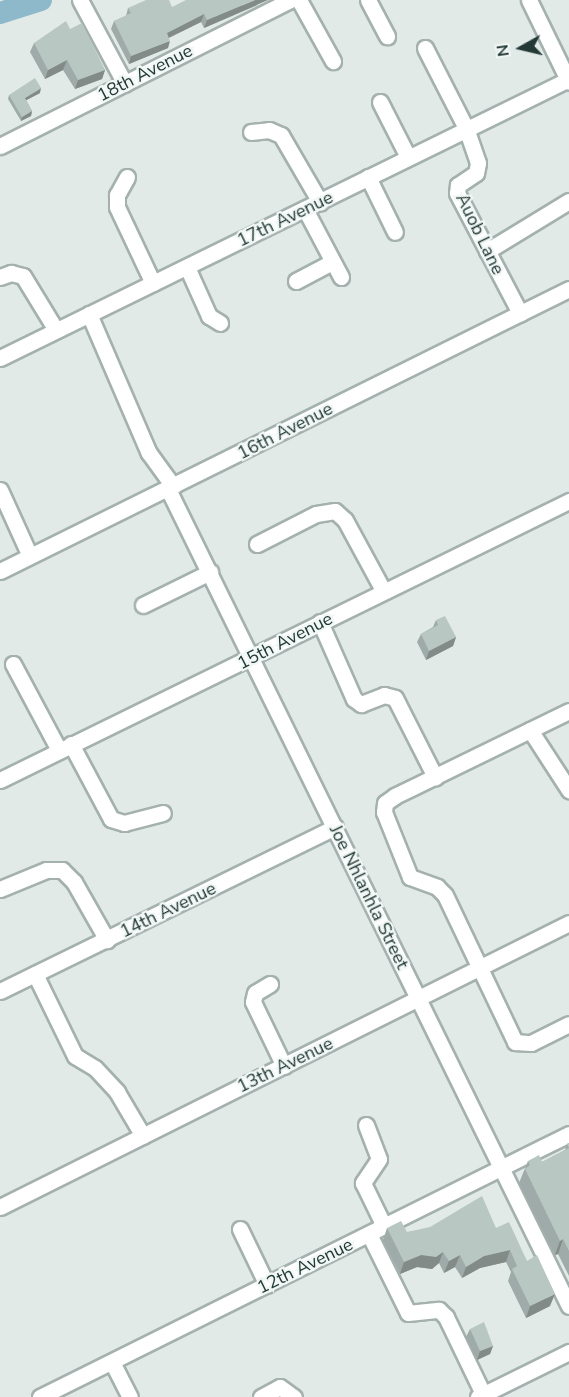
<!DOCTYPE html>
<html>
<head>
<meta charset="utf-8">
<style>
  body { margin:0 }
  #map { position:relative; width:569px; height:1397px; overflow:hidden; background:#e1eae7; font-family:"Nunito Sans",sans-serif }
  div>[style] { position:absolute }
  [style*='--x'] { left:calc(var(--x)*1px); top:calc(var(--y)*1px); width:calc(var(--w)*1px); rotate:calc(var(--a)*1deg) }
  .river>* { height:22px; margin:-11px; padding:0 11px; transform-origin:11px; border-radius:11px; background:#8db9ca }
  .roads { filter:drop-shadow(2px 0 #a4b1ae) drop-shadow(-2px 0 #a4b1ae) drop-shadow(0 2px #a4b1ae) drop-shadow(0 -2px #a4b1ae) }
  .minor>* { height:15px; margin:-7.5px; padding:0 7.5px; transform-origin:7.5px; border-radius:7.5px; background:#fff }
  .wall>* { inset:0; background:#9faba8 }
  .shaded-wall>* { inset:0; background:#828b88 }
  .building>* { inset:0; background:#b9c7c3 }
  span { translate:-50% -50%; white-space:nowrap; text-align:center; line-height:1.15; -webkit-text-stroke:4.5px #f1f7f5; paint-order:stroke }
  .street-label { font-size:18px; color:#233936 }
  .north { position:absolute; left:491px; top:18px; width:60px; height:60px; -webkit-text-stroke:4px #f1f7f5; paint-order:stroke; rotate:262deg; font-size:16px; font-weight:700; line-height:24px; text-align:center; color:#233936 }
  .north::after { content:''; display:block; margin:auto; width:21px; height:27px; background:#233936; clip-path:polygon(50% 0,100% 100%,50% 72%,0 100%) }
</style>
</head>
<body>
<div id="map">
  <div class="river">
    <i style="--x:0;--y:13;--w:43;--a:-17.6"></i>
  </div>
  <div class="roads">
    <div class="minor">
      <i style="--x:80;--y:0;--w:95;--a:61.8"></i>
      <i style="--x:299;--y:0;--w:70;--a:60.9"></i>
      <i style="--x:368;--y:0;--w:41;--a:62.2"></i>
      <i style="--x:529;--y:0;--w:91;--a:64"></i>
      <i style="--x:425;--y:48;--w:90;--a:62.9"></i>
      <i style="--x:466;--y:128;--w:37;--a:71"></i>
      <i style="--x:478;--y:163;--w:10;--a:101"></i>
      <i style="--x:476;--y:173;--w:22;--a:146"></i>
      <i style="--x:458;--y:185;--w:8;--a:97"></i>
      <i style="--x:457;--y:193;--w:136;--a:62.3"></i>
      <i style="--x:380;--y:102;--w:62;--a:63"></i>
      <i style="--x:251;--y:132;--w:18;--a:-6"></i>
      <i style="--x:269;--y:130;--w:13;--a:23"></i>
      <i style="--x:281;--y:135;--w:78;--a:59.8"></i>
      <i style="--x:0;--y:146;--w:325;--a:-26.7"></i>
      <i style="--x:127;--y:177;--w:21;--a:119"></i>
      <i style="--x:117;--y:195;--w:12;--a:90"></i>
      <i style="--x:117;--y:207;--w:84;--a:64.7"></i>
      <i style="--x:368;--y:177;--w:61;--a:63.9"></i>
      <i style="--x:305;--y:209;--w:77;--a:62.1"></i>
      <i style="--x:487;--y:251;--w:96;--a:-31.4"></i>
      <i style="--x:187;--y:267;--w:54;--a:65.8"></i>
      <i style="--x:209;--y:316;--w:13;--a:32"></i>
      <i style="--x:0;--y:277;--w:12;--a:-20"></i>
      <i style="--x:11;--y:273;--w:12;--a:14"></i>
      <i style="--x:23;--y:276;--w:63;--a:58.6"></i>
      <i style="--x:296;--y:281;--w:41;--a:-27.8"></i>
      <i style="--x:89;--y:314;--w:151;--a:66.7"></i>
      <i style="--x:149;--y:453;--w:41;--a:54"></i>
      <i style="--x:0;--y:358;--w:634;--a:-26.12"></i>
      <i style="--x:168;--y:489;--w:910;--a:63.86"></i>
      <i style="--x:0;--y:490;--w:72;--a:65.6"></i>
      <i style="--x:257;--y:544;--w:66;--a:-27"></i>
      <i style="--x:316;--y:514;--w:19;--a:-9"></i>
      <i style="--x:335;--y:511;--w:13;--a:42"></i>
      <i style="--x:345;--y:520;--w:80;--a:61.5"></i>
      <i style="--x:0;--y:571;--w:635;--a:-26.36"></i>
      <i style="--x:143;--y:605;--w:75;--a:-26.2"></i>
      <i style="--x:320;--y:622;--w:84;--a:66.2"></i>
      <i style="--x:354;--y:699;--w:9;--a:36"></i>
      <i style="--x:361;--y:704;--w:25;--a:-21"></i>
      <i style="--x:384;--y:695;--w:11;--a:15"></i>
      <i style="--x:395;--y:698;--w:89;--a:63.1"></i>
      <i style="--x:13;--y:664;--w:98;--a:61.9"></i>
      <i style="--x:569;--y:711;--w:194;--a:154"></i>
      <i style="--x:395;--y:796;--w:12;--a:145"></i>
      <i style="--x:385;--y:803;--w:9;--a:96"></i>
      <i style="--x:384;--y:812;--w:70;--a:68.2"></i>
      <i style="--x:410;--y:877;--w:29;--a:20"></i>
      <i style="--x:437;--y:887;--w:11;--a:45"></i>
      <i style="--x:445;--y:895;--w:163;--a:64.5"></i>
      <i style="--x:515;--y:1042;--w:16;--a:4"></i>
      <i style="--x:531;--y:1043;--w:42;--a:-26.6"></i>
      <i style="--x:530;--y:730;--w:72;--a:57"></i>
      <i style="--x:71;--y:744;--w:85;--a:61.9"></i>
      <i style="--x:111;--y:819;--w:14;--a:17"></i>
      <i style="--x:124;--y:823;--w:40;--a:-14.4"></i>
      <i style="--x:0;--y:780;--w:634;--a:-26.12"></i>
      <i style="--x:0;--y:889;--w:50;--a:-22.4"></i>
      <i style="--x:46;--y:870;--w:16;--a:0"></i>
      <i style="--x:62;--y:870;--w:17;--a:45"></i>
      <i style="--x:74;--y:882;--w:67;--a:60.4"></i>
      <i style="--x:35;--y:974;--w:91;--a:64"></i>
      <i style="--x:75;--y:1056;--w:23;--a:31"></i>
      <i style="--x:95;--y:1068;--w:33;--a:47"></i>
      <i style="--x:117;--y:1092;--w:51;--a:59.4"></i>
      <i style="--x:270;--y:984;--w:17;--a:149"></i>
      <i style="--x:255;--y:993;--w:9;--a:103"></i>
      <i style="--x:253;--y:1002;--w:71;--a:64.2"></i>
      <i style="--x:0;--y:991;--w:373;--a:-26.1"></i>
      <i style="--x:366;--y:1125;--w:36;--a:69"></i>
      <i style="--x:379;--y:1159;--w:29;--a:124"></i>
      <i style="--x:363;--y:1183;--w:48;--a:64"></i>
      <i style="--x:0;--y:1207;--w:636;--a:-26.52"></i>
      <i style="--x:240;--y:1229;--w:62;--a:64.3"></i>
      <i style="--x:369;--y:1234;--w:88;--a:63.7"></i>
      <i style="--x:408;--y:1313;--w:31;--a:-6"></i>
      <i style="--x:439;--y:1310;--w:10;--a:45"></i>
      <i style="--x:446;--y:1317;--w:85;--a:64.3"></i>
      <i style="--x:112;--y:1362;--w:39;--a:63"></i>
      <i style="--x:40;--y:1397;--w:591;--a:-26.43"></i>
      <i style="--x:261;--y:1397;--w:21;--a:-28"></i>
      <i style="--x:280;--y:1387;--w:17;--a:36"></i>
      <i style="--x:478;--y:1397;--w:102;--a:-26.3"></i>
    </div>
  </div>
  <div class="wall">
    <i style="clip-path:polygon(258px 5px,204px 28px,201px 22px,169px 38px,168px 48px,129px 64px,111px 29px,114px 21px,126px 16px,128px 8px)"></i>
    <i style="clip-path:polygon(70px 29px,105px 70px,102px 79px,75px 89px,63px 70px,45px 79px,30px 52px,34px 43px)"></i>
    <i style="clip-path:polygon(40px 93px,26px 100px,32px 111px,31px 116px,21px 121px,8px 99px,9px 95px)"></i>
    <i style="clip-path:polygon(436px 620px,456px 637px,453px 646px,426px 660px,417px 642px,421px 634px,433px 627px)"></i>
    <i style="clip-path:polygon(569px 1143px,569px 1276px,558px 1254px,555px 1255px,519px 1183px,528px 1161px,542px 1162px,565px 1150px,567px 1144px)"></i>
    <i style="clip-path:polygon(387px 1228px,407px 1232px,496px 1228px,527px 1261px,550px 1306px,526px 1318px,508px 1281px,511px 1272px,506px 1262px,480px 1268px,462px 1278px,455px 1267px,444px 1273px,439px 1263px,432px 1269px,417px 1267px,400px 1274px,383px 1240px)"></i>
    <i style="clip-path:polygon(470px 1329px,493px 1346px,490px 1354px,477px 1360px,466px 1337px)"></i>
  </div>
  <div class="shaded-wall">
    <i style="clip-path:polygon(255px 0,268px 0,204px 28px,207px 20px)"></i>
    <i style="clip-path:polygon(204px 14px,201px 22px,164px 40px,167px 33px)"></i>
    <i style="clip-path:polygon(170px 41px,168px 48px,129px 64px,131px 56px)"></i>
    <i style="clip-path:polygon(67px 60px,63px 70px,45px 79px,48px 70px)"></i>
    <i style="clip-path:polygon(105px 70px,102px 79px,75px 89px,78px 80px)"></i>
    <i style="clip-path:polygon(41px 88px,40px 93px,23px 102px,25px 98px)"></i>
    <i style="clip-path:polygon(32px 111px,31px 116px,21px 121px,22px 117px)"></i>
    <i style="clip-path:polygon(456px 637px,453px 646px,426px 660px,429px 651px)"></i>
    <i style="clip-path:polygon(563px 1239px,558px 1254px,555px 1255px,560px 1241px)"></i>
    <i style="clip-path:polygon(510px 1250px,506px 1262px,480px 1268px,462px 1278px,466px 1267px,484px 1256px)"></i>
    <i style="clip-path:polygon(443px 1252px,439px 1263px,432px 1269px,417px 1267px,400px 1274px,404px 1262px,421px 1255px)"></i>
    <i style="clip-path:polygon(460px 1255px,455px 1267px,444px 1273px,449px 1261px)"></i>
    <i style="clip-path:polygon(555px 1294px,550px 1306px,526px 1318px,530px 1306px)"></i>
    <i style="clip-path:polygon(493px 1346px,490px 1354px,477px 1360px,480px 1351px)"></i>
  </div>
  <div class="building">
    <i style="clip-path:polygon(146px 0,169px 0,172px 7px,186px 0,255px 0,207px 20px,204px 14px,167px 33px,170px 41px,131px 56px,114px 21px,131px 13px,128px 8px)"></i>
    <i style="clip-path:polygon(66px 21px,70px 29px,82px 23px,105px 70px,78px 80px,67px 60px,48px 70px,34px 43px)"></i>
    <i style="clip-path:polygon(35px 78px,41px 88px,25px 98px,32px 111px,22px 117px,9px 95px)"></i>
    <i style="clip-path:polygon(445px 616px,456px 637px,429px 651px,421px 634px,438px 625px,436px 620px)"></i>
    <i style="clip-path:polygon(569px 1143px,569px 1251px,563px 1239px,560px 1241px,525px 1169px,530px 1165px,528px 1161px,539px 1155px,542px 1162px,569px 1148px,567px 1144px)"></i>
    <i style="clip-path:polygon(482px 1196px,496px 1228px,509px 1222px,527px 1261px,537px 1255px,555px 1294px,530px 1306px,512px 1269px,517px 1266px,510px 1250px,484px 1256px,466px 1267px,460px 1255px,449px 1261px,443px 1252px,436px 1257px,421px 1255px,404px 1262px,387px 1228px,401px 1221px,407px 1232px,430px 1227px)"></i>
    <i style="clip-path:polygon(484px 1322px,493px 1346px,480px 1351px,470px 1329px)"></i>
  </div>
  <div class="street-label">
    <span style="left:145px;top:73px;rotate:-27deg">18th Avenue</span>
    <span style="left:285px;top:219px;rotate:-26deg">17th Avenue</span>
    <span style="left:480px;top:234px;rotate:64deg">Auob Lane</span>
    <span style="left:285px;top:431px;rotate:-27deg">16th Avenue</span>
    <span style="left:285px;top:641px;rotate:-27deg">15th Avenue</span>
    <span style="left:369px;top:897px;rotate:64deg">Joe Nhlanhla Street</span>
    <span style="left:168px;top:910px;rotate:-26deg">14th Avenue</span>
    <span style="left:285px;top:1065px;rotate:-26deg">13th Avenue</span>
    <span style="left:305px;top:1266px;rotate:-26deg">12th Avenue</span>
  </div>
  <div class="north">N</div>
</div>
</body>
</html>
